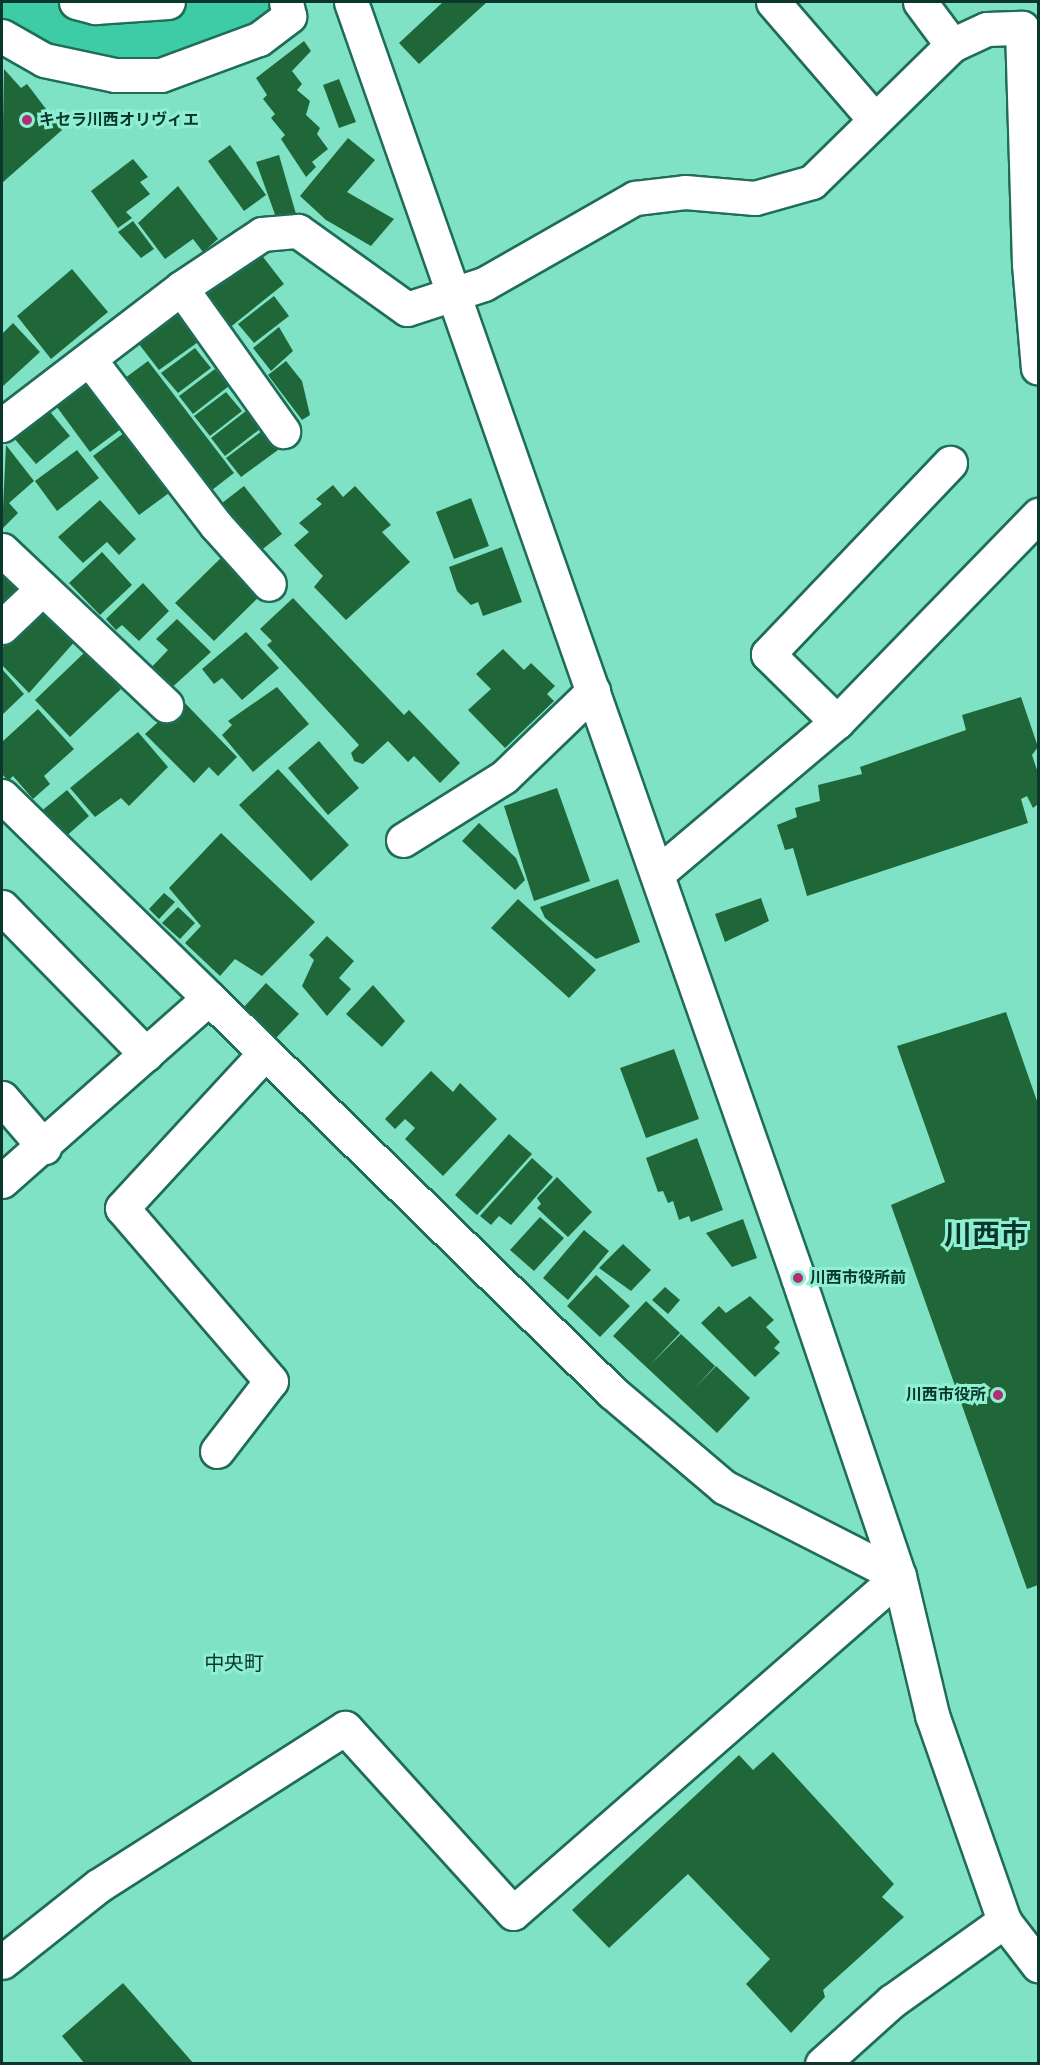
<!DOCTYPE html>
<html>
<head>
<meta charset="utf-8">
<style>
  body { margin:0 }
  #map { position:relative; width:1040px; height:2065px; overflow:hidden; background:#80e2c4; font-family:"Times New Roman","Noto Sans JP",serif }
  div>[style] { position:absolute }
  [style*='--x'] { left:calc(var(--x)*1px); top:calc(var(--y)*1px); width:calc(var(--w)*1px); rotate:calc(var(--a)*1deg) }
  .river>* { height:66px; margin:-33px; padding:0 33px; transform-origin:33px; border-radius:33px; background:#3ecca7 }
  .building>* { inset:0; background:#1f6739 }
  .roads { filter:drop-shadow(2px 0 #1f6d59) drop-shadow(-2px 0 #1f6d59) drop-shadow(0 2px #1f6d59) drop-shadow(0 -2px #1f6d59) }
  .minor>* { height:33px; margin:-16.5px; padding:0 16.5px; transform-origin:16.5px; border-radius:16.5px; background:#fff }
  .dots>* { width:16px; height:16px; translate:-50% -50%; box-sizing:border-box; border:3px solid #8eefd1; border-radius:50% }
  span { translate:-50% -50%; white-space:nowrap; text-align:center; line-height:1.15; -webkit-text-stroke:6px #8eefd1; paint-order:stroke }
  .poi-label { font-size:16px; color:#0a362b; font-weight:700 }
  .left { translate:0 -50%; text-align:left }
  .right { translate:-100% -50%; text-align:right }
  .quarter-label { font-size:20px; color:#0a362b }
  .town-label { font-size:28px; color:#0a362b; font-weight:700 }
  .frame { position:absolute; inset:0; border:3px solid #0a362b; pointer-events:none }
</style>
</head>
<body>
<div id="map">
  <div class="river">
    <i style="--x:9;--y:2;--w:36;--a:42"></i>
    <i style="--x:36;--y:26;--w:86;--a:11.4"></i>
    <i style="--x:120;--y:43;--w:121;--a:-11.4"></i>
  </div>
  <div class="building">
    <i style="clip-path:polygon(443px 2px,487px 2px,419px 64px,399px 43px)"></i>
    <i style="clip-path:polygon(304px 41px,311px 51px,292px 71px,302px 84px,297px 90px,310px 101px,306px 115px,320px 128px,317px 134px,328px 149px,312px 162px,316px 167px,306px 177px,281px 139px,285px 135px,271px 118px,275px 114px,263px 99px,267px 95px,256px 78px)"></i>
    <i style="clip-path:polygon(4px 69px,21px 88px,27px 84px,62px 130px,2px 183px)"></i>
    <i style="clip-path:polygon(339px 79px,356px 122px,339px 128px,323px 85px)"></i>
    <i style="clip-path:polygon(348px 138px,375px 160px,347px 192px,394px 219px,371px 246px,326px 220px,300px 196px)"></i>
    <i style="clip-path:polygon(230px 145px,266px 195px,244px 211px,208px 161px)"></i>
    <i style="clip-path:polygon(279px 155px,296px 214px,277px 220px,256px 162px)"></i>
    <i style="clip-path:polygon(133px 159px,148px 177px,140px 182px,150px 194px,126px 212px,132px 218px,118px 228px,91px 191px)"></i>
    <i style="clip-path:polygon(178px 186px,218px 239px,203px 252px,193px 239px,165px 259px,138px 223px)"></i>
    <i style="clip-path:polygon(133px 221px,154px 249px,141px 258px,118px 232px)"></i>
    <i style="clip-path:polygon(260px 253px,284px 284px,228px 329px,204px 297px)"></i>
    <i style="clip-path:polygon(72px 269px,108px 312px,51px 359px,17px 316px)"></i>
    <i style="clip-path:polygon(274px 296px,289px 316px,254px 343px,238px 324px)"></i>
    <i style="clip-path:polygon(177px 309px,201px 340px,159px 370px,135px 339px)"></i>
    <i style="clip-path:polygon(13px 323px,40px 352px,2px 387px,2px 334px)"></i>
    <i style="clip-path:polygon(279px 327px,293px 351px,271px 371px,253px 348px)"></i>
    <i style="clip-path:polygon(195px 348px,211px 368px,178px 393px,161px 373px)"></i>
    <i style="clip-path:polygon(148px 361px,234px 473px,203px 497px,121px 381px)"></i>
    <i style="clip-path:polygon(286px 361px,302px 381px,310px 415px,302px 420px,268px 375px)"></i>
    <i style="clip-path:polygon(215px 369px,229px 386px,193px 414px,179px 396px)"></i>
    <i style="clip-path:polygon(81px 377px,121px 429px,90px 452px,51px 399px)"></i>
    <i style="clip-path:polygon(226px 392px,242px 411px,210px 436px,194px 416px)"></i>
    <i style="clip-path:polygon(42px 402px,70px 436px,36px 464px,7px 430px)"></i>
    <i style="clip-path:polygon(246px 411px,260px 429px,225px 456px,211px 438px)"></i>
    <i style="clip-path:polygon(262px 431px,282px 447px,241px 477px,226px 458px)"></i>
    <i style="clip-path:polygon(124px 433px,169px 493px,139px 515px,93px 456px)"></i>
    <i style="clip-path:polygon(6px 445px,34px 481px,9px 503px,18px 513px,2px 529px)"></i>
    <i style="clip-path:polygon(77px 450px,99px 478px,57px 511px,35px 481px)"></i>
    <i style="clip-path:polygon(333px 485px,343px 497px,355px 486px,391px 525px,382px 532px,410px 562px,346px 620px,314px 587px,323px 576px,294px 545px,309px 532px,299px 523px,322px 504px,316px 499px)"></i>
    <i style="clip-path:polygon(244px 486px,282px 534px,255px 555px,217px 507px)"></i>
    <i style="clip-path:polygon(471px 498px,489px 546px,454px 559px,436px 512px)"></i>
    <i style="clip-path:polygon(100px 500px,136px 539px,119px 555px,107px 542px,83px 563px,58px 537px)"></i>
    <i style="clip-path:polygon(502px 547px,522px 602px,483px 616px,478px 602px,471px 605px,457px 591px,449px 567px)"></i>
    <i style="clip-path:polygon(228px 551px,267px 589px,214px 641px,175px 603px)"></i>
    <i style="clip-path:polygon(102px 552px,132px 585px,100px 615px,69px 583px)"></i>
    <i style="clip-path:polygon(2px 565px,21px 586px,2px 602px)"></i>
    <i style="clip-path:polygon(143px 583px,169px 611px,139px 641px,122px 625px,116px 630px,106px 619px)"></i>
    <i style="clip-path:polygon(293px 598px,404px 715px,409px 710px,460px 763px,440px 783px,414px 756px,408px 762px,388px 741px,363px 764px,354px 761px,351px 753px,359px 745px,267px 645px,272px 641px,260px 629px)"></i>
    <i style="clip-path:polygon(46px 607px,77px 639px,29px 693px,2px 665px,2px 648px)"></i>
    <i style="clip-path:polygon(177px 619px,211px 652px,168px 691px,147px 672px,168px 650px,156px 639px)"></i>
    <i style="clip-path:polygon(246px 632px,279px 668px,242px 700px,222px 678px,214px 684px,202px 669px)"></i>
    <i style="clip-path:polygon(503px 649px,524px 670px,531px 663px,555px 686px,547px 694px,554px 701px,505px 748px,468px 710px,491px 689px,476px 674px)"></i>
    <i style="clip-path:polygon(85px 652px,121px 689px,70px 737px,35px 700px)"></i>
    <i style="clip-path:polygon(2px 669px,24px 694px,2px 715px)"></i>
    <i style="clip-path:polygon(277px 687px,309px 724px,253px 772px,222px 735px,232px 725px,228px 721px)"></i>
    <i style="clip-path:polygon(1021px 697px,1038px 747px,1032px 755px,1038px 773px,1038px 804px,1033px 808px,1027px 796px,1021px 799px,1028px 823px,807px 896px,793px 848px,785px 850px,777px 825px,797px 817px,795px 808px,820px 801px,818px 785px,862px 774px,860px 767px,966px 730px,962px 715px)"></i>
    <i style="clip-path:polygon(182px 700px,237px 757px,218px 776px,209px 767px,194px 783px,145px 734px)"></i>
    <i style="clip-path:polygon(38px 709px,74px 749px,44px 776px,50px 784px,33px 799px,13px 776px,8px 781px,2px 774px,2px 742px)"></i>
    <i style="clip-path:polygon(138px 732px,168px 767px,129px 806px,121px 798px,95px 817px,70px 788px)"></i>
    <i style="clip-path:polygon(319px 741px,359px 788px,328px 815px,288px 768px)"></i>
    <i style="clip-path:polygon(278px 769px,349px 845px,311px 881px,239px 805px)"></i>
    <i style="clip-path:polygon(557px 788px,590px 881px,534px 901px,504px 806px)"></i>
    <i style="clip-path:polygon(67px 790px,89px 816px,64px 838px,39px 813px)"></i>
    <i style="clip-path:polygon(479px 823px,516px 858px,525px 880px,515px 890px,462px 841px)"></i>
    <i style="clip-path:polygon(221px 833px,315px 922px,262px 976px,235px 959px,220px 976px,185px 943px,201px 926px,169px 888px)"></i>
    <i style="clip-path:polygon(618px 879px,640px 942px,596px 959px,545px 918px,540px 907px)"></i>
    <i style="clip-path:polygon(164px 893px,175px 902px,159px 919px,149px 909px)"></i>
    <i style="clip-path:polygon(761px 898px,769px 921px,725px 942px,715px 914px)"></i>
    <i style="clip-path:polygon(518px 899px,596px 970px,569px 998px,491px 928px)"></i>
    <i style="clip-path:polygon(178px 907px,195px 923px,180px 939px,162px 923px)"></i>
    <i style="clip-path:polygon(327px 936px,354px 961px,339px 978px,351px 989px,327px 1016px,302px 986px,314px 960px,309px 955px)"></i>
    <i style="clip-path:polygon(266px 983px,299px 1014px,276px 1038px,244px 1007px)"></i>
    <i style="clip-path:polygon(373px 985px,405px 1021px,382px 1047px,346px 1014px)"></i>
    <i style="clip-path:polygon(1006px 1012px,1038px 1104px,1038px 1585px,1027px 1589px,891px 1205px,945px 1182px,897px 1046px)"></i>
    <i style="clip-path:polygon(674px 1049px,699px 1119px,646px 1138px,620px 1068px)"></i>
    <i style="clip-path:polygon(431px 1071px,453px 1092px,460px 1083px,497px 1119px,443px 1176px,405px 1139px,415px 1128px,405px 1119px,395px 1129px,385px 1119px)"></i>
    <i style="clip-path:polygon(509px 1134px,532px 1154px,477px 1215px,455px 1195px)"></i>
    <i style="clip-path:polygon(697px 1138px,723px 1210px,691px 1222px,689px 1216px,679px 1220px,673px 1201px,668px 1203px,663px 1191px,658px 1192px,646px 1158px)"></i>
    <i style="clip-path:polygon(532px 1158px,553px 1177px,511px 1225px,499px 1216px,491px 1225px,480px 1216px)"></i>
    <i style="clip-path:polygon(557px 1177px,592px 1212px,568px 1237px,537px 1208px,541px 1204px,537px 1198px)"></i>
    <i style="clip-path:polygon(540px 1217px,564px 1238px,534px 1271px,510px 1250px)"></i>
    <i style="clip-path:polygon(743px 1219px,757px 1258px,732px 1267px,706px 1233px)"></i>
    <i style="clip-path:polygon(584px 1230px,609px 1251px,568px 1300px,543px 1278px)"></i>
    <i style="clip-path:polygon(623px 1244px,651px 1270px,631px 1291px,599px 1268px)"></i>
    <i style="clip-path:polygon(596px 1275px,630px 1306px,600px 1337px,567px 1306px)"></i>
    <i style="clip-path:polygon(665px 1287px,680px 1300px,668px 1314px,652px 1300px)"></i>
    <i style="clip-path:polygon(750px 1296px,774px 1320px,766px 1327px,780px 1342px,774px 1348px,780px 1353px,755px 1377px,701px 1323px,719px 1306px,726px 1313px)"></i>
    <i style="clip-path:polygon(646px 1301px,680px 1333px,650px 1365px,681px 1334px,715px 1366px,694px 1389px,716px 1366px,750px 1398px,717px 1433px,613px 1336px)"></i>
    <i style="clip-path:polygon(773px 1752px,894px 1884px,882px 1897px,904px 1917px,823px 1990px,825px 1997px,791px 2033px,746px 1984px,770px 1959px,688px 1874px,609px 1948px,572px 1910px,739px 1755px,753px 1770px)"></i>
    <i style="clip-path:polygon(123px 1983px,194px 2064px,85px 2064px,62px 2036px)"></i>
  </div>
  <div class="roads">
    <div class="minor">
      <i style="--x:76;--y:2;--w:20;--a:15"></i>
      <i style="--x:95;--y:7;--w:73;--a:-3.9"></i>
      <i style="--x:351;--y:2;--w:1352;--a:70.69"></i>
      <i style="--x:798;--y:1278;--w:315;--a:71.3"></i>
      <i style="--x:899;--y:1576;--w:143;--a:76.6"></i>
      <i style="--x:932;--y:1715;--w:218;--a:70.7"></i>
      <i style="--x:1004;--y:1921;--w:56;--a:52.3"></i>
      <i style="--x:773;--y:2;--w:153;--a:49.2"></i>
      <i style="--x:920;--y:2;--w:54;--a:53.3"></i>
      <i style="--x:1022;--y:28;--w:236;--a:88.3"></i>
      <i style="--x:1029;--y:264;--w:104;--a:85.1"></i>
      <i style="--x:2;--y:36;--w:48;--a:29.7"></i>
      <i style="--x:44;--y:60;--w:73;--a:11.9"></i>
      <i style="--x:115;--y:75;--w:46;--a:0"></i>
      <i style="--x:161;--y:75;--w:104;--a:-20.2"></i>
      <i style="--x:259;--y:39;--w:38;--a:-37"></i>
      <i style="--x:289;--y:16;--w:14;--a:-102"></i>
      <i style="--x:181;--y:288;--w:176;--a:54.5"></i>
      <i style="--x:89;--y:359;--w:209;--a:52.6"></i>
      <i style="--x:216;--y:525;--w:79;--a:48.1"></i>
      <i style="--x:2;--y:425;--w:225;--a:-37.4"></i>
      <i style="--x:181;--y:288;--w:97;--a:-33.7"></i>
      <i style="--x:262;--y:234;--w:36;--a:-5"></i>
      <i style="--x:298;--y:231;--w:134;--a:35.6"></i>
      <i style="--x:407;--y:309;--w:81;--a:-18"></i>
      <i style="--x:484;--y:284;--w:174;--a:-29.7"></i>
      <i style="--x:635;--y:198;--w:50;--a:-6.8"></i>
      <i style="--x:685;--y:192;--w:70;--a:4.9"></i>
      <i style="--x:755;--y:198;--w:59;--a:-15.7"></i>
      <i style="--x:812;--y:182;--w:196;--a:-44.4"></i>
      <i style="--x:952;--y:45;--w:38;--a:-25"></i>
      <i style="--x:987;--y:29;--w:35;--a:-2"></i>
      <i style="--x:2;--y:550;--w:226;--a:43.4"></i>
      <i style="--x:2;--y:627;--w:55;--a:-43.5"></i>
      <i style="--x:837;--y:722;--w:97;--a:-135.4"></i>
      <i style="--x:768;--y:654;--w:264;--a:-46.4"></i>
      <i style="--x:2;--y:796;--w:289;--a:44.3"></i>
      <i style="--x:403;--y:840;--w:119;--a:-32"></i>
      <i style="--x:504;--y:777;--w:124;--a:-44"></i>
      <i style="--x:658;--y:873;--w:234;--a:-40.2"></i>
      <i style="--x:837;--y:722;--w:289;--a:-45.8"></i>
      <i style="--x:2;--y:907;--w:206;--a:45.6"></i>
      <i style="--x:2;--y:1098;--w:65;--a:49.4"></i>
      <i style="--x:2;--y:1181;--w:276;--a:-41.5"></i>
      <i style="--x:209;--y:998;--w:564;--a:44.35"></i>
      <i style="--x:612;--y:1392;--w:147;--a:40.3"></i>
      <i style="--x:724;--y:1487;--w:196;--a:27"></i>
      <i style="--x:899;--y:1576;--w:512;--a:138.88"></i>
      <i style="--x:513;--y:1913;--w:250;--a:-132.2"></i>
      <i style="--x:345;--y:1728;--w:293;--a:147.4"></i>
      <i style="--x:98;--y:1886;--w:122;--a:141.6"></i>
      <i style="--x:217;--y:1451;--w:88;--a:-52.4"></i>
      <i style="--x:271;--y:1381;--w:228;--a:-130.7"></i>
      <i style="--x:122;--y:1208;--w:211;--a:-47.3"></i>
      <i style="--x:822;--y:2064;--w:94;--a:-42"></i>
      <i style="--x:892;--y:2001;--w:138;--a:-35.5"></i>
    </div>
  </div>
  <div class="dots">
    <i style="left:27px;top:120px;background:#b12d75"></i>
    <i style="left:798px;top:1278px;background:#b12d75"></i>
    <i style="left:998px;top:1395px;background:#b12d75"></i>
  </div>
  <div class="poi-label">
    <span class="left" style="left:39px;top:120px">キセラ川西オリヴィエ</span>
    <span class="left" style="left:810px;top:1278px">川西市役所前</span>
    <span class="right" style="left:986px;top:1395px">川西市役所</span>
  </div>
  <div class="quarter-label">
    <span style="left:234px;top:1663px">中央町</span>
  </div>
  <div class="town-label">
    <span style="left:986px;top:1235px">川西市</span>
  </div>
  <div class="frame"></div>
</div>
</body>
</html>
